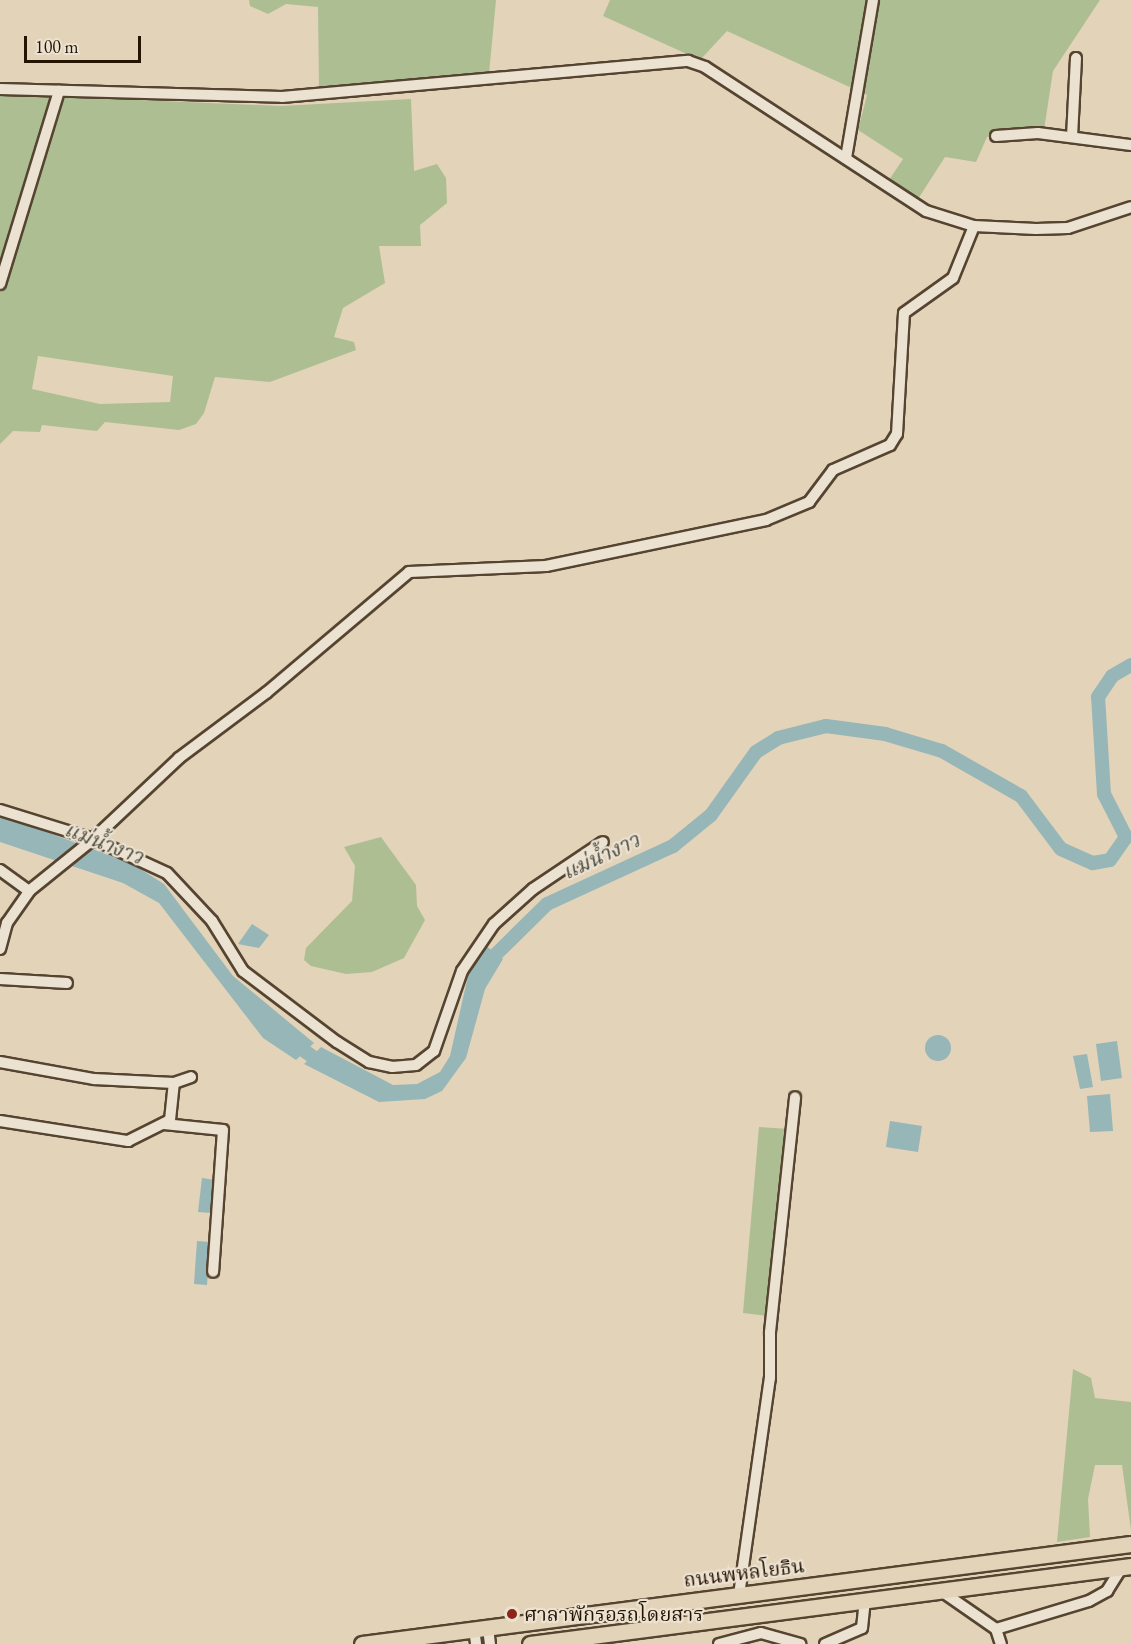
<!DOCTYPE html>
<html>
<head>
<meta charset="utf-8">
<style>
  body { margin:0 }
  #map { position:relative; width:1131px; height:1644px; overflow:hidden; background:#e2d3b9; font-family:"EB Garamond","Noto Serif Thai",serif }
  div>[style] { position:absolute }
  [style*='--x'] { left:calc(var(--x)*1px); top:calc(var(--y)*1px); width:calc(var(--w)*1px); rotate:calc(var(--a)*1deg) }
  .green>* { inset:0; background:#aebe93 }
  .water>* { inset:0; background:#97b6b7 }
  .round { border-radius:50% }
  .river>* { height:14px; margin:-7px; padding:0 7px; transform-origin:7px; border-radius:7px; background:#97b6b7 }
  .roads { filter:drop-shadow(2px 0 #554430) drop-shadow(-2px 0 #554430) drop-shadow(0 2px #554430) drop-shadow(0 -2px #554430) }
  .minor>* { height:10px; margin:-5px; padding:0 5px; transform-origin:5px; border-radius:5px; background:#ece2d2 }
  .highway>* { height:15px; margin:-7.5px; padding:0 7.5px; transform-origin:7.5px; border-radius:7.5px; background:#e2d3b9 }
  .dots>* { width:16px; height:16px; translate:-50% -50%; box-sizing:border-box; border:3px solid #ece2d2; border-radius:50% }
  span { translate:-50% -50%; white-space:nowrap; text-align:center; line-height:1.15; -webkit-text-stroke:4.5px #ece2d2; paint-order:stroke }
  .street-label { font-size:20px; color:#261403 }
  .poi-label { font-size:20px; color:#261403 }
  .left { translate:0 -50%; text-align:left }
  .water-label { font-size:21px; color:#4e4d42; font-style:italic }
  .scale { position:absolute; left:24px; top:36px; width:117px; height:27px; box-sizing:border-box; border:3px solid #261403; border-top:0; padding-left:8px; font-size:18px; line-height:21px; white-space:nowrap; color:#261403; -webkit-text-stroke:4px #ece2d2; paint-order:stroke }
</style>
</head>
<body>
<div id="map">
  <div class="green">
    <i style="clip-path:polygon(249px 0,496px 0,489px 74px,319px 88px,318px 7px,286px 4px,268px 14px,250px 6px)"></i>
    <i style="clip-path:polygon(610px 0,1100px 0,1053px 71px,1044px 130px,987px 137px,976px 162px,945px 157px,918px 199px,889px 180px,903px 159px,858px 130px,867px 95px,727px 31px,700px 60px,603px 16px)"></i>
    <i style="clip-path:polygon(evenodd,0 94px,281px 106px,411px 99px,414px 171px,437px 164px,446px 178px,447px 203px,420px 225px,421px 246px,379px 246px,385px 283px,343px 308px,334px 337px,354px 342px,356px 350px,270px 382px,215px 377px,204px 413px,196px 424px,179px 430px,105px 422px,97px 431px,42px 425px,40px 432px,13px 431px,0 444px,0 94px,38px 356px,173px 376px,170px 402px,100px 404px,32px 389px,38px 356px)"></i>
    <i style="clip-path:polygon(381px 837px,416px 885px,417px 906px,425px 920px,404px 958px,372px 972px,346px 974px,311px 966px,304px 960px,306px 948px,352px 901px,355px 866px,344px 847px)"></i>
    <i style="clip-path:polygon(759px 1127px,789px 1129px,769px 1316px,743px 1313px)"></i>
    <i style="clip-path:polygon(1073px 1369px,1091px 1378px,1095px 1398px,1131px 1402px,1131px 1530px,1122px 1465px,1095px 1465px,1088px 1499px,1090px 1537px,1057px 1542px)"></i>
  </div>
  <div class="water">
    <i style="clip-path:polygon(0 815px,131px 863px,164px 884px,233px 976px,314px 1043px,296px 1060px,263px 1038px,159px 903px,123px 883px,0 842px)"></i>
    <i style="clip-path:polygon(252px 924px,269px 935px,259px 948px,238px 944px)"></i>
    <i style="clip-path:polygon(485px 945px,503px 959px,485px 989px,466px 1058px,442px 1091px,425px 1099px,379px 1102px,304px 1064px,321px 1047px,393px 1085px,417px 1084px,440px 1072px,450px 1056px,468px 976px)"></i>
    <i class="round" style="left:925px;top:1035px;width:26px;height:26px"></i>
    <i style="clip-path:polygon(1117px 1041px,1122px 1078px,1101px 1081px,1096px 1044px)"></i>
    <i style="clip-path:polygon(1087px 1054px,1093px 1087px,1080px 1089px,1073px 1056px)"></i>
    <i style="clip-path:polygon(1110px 1094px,1113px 1131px,1090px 1132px,1087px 1096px)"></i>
    <i style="clip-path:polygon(890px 1121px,922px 1126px,918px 1152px,886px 1147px)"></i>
    <i style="clip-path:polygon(202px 1178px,215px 1180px,212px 1213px,198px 1212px)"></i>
    <i style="clip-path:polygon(197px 1241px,210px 1242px,207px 1285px,194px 1284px)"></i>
  </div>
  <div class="river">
    <i style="--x:484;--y:966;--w:88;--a:-44.5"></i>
    <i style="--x:547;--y:904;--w:139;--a:-24.7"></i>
    <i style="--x:673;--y:846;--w:49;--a:-39.2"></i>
    <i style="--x:711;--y:815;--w:77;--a:-54.5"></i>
    <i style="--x:756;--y:752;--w:26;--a:-32"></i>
    <i style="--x:778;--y:738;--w:49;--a:-14"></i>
    <i style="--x:826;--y:726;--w:60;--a:7.7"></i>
    <i style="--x:885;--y:734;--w:59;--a:16.6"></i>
    <i style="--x:942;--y:751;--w:91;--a:29.7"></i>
    <i style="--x:1021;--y:796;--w:66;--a:53"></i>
    <i style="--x:1061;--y:849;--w:35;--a:24"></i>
    <i style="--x:1093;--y:863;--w:17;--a:-10"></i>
    <i style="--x:1110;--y:860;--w:28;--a:-55"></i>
    <i style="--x:1126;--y:837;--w:48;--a:-117.1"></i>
    <i style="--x:1104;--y:794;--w:97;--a:-93.5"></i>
    <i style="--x:1098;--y:697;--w:25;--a:-56"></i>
    <i style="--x:1112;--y:676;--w:22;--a:-30"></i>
    <i style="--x:292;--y:1042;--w:43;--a:35.5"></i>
  </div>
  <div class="roads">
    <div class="minor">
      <i style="--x:0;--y:89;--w:282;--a:1.6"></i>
      <i style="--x:282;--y:97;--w:408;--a:-5.1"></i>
      <i style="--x:688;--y:61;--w:18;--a:19"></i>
      <i style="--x:705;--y:67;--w:264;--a:33.1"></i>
      <i style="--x:926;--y:211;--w:50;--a:17.4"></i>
      <i style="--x:974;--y:226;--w:62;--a:2.8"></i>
      <i style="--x:1036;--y:229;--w:32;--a:-2"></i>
      <i style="--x:1068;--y:228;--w:66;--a:-18.4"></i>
      <i style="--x:996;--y:136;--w:42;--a:-4.1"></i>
      <i style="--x:1038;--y:133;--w:94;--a:7.4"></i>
      <i style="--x:1072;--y:137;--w:79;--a:-87.1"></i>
      <i style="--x:846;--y:158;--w:160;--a:-80.3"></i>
      <i style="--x:0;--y:284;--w:202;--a:-73"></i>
      <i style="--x:0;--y:810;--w:97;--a:17.3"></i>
      <i style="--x:93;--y:839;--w:81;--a:24.7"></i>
      <i style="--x:167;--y:873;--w:66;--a:46.8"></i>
      <i style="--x:212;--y:921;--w:59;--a:58.2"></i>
      <i style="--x:243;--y:971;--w:118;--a:37.1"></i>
      <i style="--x:337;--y:1042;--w:38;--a:32"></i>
      <i style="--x:369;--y:1062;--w:24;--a:12"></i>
      <i style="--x:392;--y:1067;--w:24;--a:-5"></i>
      <i style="--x:416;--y:1065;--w:23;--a:-38"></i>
      <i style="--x:434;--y:1051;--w:85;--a:-70.7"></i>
      <i style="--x:462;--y:971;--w:57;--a:-55.8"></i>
      <i style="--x:494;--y:924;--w:52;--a:-41.9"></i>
      <i style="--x:533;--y:889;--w:84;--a:-33.9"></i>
      <i style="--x:0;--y:870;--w:36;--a:36"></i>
      <i style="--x:0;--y:949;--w:27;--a:-75"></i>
      <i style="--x:7;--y:923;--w:39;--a:-55"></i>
      <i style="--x:29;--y:891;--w:80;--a:-38.9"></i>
      <i style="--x:91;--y:841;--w:121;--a:-43.3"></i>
      <i style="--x:179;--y:758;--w:109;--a:-36.8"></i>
      <i style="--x:266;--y:693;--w:187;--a:-40.2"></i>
      <i style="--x:409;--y:572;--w:137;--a:-2.5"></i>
      <i style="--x:546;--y:566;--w:225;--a:-11.8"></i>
      <i style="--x:766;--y:520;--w:47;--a:-22.7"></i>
      <i style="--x:809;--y:502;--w:40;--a:-53"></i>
      <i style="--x:833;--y:470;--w:62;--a:-23.7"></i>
      <i style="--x:890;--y:445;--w:13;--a:-58"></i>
      <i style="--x:897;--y:434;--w:121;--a:-86.7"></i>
      <i style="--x:904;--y:313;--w:60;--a:-35.5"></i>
      <i style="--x:953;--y:278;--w:56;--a:-68"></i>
      <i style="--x:0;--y:979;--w:67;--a:3.4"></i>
      <i style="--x:0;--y:1062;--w:96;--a:10.3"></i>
      <i style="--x:94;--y:1079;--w:80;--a:2.9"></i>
      <i style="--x:174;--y:1083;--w:18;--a:-19"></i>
      <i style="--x:0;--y:1121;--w:130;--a:8.9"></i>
      <i style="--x:128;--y:1141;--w:47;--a:-26.6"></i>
      <i style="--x:170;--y:1120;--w:37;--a:-84"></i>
      <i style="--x:164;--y:1124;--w:59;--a:5.8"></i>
      <i style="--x:223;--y:1130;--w:142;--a:94"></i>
      <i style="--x:944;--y:1593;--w:63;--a:34.7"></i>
      <i style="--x:996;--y:1629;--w:97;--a:-16.8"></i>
      <i style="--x:1089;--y:1601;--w:21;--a:-29"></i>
      <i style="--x:1107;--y:1591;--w:28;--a:-58"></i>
      <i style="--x:739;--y:1595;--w:219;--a:-81.9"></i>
      <i style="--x:770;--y:1378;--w:46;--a:-90"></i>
      <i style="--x:770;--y:1332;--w:236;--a:-83.9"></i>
      <i style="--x:488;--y:1628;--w:16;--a:83"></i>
      <i style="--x:474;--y:1629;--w:15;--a:82"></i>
      <i style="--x:996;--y:1629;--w:16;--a:72"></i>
      <i style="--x:719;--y:1644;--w:43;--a:-14.7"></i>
      <i style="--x:761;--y:1633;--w:41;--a:15.8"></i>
      <i style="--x:825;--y:1644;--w:40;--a:-23.4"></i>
      <i style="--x:862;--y:1628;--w:28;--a:-84"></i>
    </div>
    <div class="highway">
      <i style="--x:362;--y:1644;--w:775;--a:-7.41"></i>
      <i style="--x:530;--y:1644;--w:606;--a:-7.39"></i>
    </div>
  </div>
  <div class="dots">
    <i style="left:512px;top:1614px;background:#8f2418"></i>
  </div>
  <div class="street-label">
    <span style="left:744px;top:1573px;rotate:-7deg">ถนนพหลโยธิน</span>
  </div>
  <div class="poi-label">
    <span class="left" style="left:524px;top:1614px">ศาลาพักรอรถโดยสาร</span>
  </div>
  <div class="water-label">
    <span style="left:104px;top:843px;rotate:21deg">แม่น้ำงาว</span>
    <span style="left:601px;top:856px;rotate:-25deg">แม่น้ำงาว</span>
  </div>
  <div class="scale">100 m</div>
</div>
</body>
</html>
